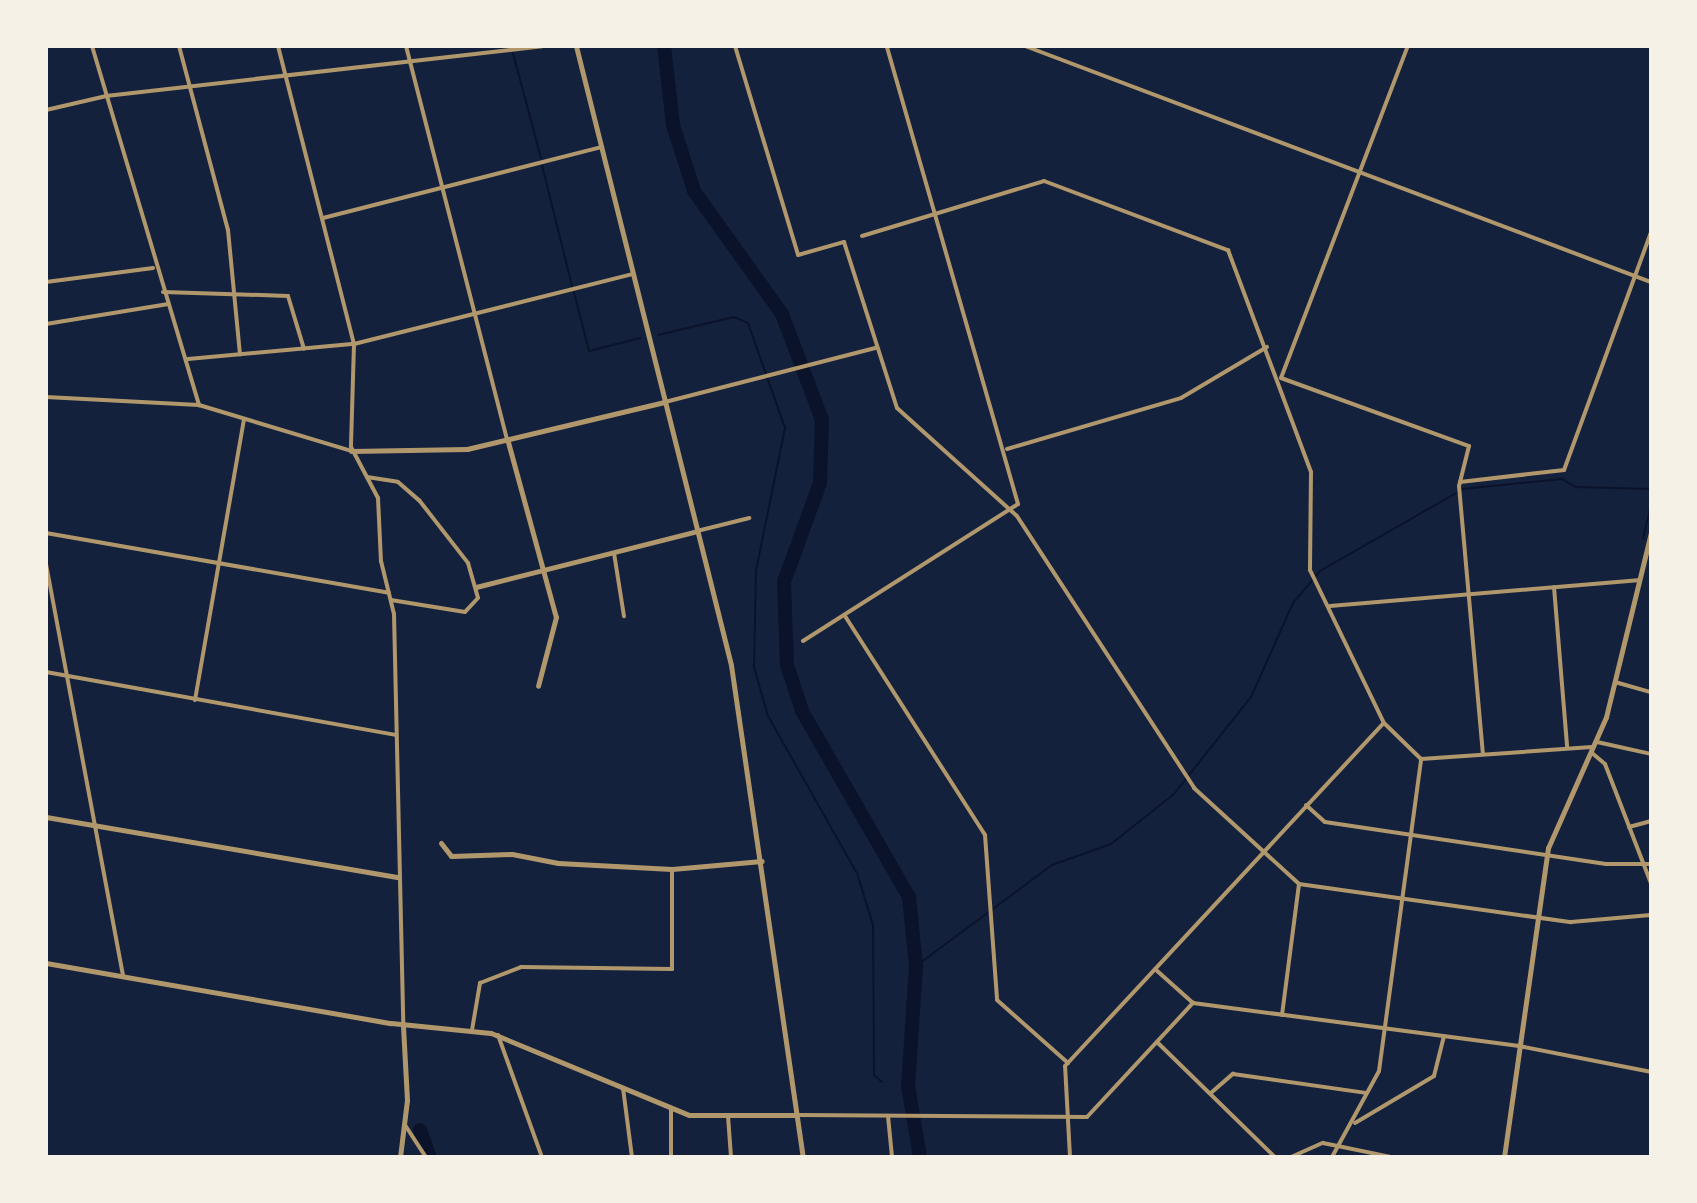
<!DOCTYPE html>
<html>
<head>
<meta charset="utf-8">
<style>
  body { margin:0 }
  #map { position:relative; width:1697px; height:1203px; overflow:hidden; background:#14213d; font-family:"Asap Condensed",sans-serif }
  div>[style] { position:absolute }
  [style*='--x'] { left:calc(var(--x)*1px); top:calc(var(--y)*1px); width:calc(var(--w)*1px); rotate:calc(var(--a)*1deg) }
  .stream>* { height:2px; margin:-1px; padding:0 1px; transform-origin:1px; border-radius:1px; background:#0b132b }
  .river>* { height:14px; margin:-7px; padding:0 7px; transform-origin:7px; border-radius:7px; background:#0b132b }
  .minor>* { height:4px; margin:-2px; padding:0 2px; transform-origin:2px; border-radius:2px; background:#b1986c }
  .tertiary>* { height:5px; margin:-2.5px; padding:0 2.5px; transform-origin:2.5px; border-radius:2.5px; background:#b1986c }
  span { translate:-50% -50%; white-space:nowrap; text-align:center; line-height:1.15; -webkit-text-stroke:7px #f6f1e7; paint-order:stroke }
  .frame { position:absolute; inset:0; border:48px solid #f6f1e7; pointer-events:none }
</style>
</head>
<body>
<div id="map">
  <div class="stream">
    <i style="--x:513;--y:53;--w:109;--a:75.1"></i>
    <i style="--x:542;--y:165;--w:125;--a:76.1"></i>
    <i style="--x:574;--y:292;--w:61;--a:75.7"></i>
    <i style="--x:589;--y:351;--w:53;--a:-14.3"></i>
    <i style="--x:658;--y:335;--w:78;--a:-13.3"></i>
    <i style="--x:734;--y:317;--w:15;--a:23"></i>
    <i style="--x:748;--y:323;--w:111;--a:70.6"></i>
    <i style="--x:785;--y:428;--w:146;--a:101.5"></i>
    <i style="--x:756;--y:571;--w:96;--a:91.2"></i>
    <i style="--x:754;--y:667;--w:51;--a:74.1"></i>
    <i style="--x:768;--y:716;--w:180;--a:60.5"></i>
    <i style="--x:857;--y:873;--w:54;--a:72.9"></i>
    <i style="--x:873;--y:925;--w:150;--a:89.6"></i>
    <i style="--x:874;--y:1075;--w:11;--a:41"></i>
    <i style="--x:1643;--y:539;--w:36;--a:-77"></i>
    <i style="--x:916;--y:966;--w:169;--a:-36.6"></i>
    <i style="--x:1052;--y:865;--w:63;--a:-19.6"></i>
    <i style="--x:1111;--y:844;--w:80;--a:-38.4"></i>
    <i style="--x:1174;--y:794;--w:124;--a:-51.6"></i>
    <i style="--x:1251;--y:697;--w:103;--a:-65.9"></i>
    <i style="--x:1293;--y:603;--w:42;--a:-49.8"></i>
    <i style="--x:1320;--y:571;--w:165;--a:-29.8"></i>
    <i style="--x:1463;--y:489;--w:100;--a:-5.8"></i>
    <i style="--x:1562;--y:479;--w:16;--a:30"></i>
    <i style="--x:1576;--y:487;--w:75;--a:1.5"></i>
    <i style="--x:902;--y:1084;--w:6;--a:18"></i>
  </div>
  <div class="river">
    <i style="--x:664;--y:46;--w:80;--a:83.5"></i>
    <i style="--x:673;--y:125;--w:69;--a:72.3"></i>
    <i style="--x:694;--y:191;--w:151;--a:54.4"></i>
    <i style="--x:782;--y:314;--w:113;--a:69.3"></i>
    <i style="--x:822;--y:420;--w:63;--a:91.8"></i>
    <i style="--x:820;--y:483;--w:105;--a:110"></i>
    <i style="--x:784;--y:582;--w:83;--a:87.9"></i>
    <i style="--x:787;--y:665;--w:48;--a:71.9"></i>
    <i style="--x:802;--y:711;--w:215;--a:60.1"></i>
    <i style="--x:909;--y:897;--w:69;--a:84.2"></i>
    <i style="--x:916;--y:966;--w:120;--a:93.8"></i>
    <i style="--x:908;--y:1086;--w:72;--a:80.4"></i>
    <i style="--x:420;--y:1130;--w:29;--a:70"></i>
  </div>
  <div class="minor">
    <i style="--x:92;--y:46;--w:375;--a:73.4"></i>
    <i style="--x:179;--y:46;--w:190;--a:75.1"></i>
    <i style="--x:228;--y:230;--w:125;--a:84.5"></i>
    <i style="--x:278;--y:46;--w:308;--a:75.7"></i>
    <i style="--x:354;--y:344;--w:103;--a:91.7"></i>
    <i style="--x:351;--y:447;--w:58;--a:62.1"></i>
    <i style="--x:378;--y:498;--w:63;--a:87.3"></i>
    <i style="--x:381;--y:561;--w:55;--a:76.2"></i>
    <i style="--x:394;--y:614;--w:411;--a:88.7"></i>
    <i style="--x:406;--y:46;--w:406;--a:75.6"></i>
    <i style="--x:735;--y:46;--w:218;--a:73.2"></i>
    <i style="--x:798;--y:255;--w:48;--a:-15.8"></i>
    <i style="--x:844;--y:242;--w:174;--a:72.3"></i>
    <i style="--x:897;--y:408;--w:161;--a:42"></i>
    <i style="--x:1017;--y:516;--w:325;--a:56.9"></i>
    <i style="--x:1194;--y:788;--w:142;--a:42.4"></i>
    <i style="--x:1299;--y:884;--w:275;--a:8"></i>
    <i style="--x:1571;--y:922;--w:80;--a:-5"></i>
    <i style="--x:1025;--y:46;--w:669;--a:20.66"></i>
    <i style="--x:46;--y:110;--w:62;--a:-13.1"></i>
    <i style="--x:106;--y:96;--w:439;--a:-6.5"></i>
    <i style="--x:323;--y:218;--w:288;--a:-14.3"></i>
    <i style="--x:862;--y:236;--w:190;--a:-16.8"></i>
    <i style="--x:1044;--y:181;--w:197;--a:20.6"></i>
    <i style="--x:1228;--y:250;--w:237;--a:69.5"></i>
    <i style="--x:1311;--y:472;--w:98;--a:90.6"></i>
    <i style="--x:1310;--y:570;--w:170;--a:64.2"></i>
    <i style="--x:1384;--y:723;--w:52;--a:44.2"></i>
    <i style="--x:1421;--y:759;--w:171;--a:-4"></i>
    <i style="--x:46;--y:282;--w:108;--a:-7.5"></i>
    <i style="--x:163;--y:292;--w:125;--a:1.8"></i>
    <i style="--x:288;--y:296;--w:55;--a:73.2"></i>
    <i style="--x:46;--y:324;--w:124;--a:-9.3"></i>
    <i style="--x:188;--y:359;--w:167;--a:-5.2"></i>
    <i style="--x:354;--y:344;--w:288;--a:-14.1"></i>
    <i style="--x:1281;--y:378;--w:200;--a:19.9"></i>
    <i style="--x:1469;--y:446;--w:41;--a:104"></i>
    <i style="--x:1459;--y:486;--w:268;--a:84.9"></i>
    <i style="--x:1281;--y:378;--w:355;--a:-69.1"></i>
    <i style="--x:46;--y:397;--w:153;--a:3"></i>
    <i style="--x:199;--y:405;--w:159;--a:16.8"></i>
    <i style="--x:665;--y:402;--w:218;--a:-14.4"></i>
    <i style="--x:1007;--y:449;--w:181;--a:-16.3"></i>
    <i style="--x:1181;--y:398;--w:100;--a:-30.7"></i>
    <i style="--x:367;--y:477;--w:31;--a:9"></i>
    <i style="--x:398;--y:482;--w:28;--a:41"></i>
    <i style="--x:419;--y:500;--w:80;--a:52.1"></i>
    <i style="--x:468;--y:563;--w:36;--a:74"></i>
    <i style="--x:478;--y:598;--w:19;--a:133"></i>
    <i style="--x:465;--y:612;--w:75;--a:-170.8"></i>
    <i style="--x:1460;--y:482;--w:105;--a:-6.6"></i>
    <i style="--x:1564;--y:470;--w:253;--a:-69.9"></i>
    <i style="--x:697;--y:531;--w:54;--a:-14"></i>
    <i style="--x:46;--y:533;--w:348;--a:9.9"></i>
    <i style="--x:614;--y:553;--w:64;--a:81"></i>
    <i style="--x:46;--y:564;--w:419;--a:79.4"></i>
    <i style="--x:1554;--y:587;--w:160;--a:85.3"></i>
    <i style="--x:1330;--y:606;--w:309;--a:-4.8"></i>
    <i style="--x:845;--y:616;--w:260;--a:57.4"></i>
    <i style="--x:985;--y:835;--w:165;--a:85.8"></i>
    <i style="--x:997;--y:1000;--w:95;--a:41.6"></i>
    <i style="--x:803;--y:641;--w:255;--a:-32.5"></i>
    <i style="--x:1018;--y:504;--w:476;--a:-106"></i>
    <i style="--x:46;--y:672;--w:355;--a:10.2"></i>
    <i style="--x:1615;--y:682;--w:37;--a:16"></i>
    <i style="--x:195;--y:700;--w:284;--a:-80.1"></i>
    <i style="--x:1597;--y:742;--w:55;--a:12.5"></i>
    <i style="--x:1592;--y:753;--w:17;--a:40"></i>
    <i style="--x:1605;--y:764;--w:128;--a:68.9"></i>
    <i style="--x:1306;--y:805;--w:25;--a:42"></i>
    <i style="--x:1325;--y:822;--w:284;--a:8.5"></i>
    <i style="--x:1606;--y:864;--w:45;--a:0"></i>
    <i style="--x:1629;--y:827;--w:23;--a:-15"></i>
    <i style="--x:1155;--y:969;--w:51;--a:41.8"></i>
    <i style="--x:1193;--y:1003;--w:329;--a:7.5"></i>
    <i style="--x:1519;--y:1046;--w:135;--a:11.1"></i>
    <i style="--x:1282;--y:1015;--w:132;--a:-82.6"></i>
    <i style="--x:472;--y:1030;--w:48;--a:-80.3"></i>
    <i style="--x:480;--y:983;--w:44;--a:-21.3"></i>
    <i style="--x:521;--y:967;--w:151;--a:0.8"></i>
    <i style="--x:672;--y:969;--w:100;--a:-90"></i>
    <i style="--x:498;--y:1035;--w:130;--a:70.2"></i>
    <i style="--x:1158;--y:1043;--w:163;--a:44.3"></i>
    <i style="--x:623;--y:1088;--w:70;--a:82.6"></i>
    <i style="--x:1212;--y:1092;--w:28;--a:-41"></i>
    <i style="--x:1233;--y:1074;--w:134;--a:8.1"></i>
    <i style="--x:798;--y:1115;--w:289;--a:0.4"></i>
    <i style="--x:1087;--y:1117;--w:156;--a:-47.1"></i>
    <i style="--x:728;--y:1116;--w:41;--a:85.8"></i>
    <i style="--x:888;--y:1116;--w:41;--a:84.4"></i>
    <i style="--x:1355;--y:1123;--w:92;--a:-30.7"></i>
    <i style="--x:1434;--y:1076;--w:41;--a:-76"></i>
    <i style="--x:405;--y:1125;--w:38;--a:57"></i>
    <i style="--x:671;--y:1157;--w:48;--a:-90"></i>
    <i style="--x:1070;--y:1157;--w:91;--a:-93.1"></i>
    <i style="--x:1065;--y:1066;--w:468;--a:-47.1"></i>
    <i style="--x:1291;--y:1157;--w:35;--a:-24"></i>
    <i style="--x:1323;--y:1143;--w:69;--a:11.6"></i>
    <i style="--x:1332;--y:1157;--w:98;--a:-61.3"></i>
    <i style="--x:1379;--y:1071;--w:315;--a:-82.3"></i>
  </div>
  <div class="tertiary">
    <i style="--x:576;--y:46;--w:638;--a:75.94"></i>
    <i style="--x:731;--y:665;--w:497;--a:81.7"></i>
    <i style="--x:508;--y:442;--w:181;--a:74.7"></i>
    <i style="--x:556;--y:617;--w:71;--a:104.6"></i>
    <i style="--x:351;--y:451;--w:116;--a:-1"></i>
    <i style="--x:467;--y:449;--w:204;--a:-13.4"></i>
    <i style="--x:476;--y:587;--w:228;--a:-14.2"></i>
    <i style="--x:46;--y:817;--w:356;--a:9.7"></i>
    <i style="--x:441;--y:843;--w:16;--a:52"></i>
    <i style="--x:451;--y:856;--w:61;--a:-1.9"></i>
    <i style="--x:512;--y:854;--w:47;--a:11.1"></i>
    <i style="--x:558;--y:863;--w:114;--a:3"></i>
    <i style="--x:672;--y:869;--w:90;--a:-5.1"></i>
    <i style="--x:46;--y:963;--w:350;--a:9.9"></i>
    <i style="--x:391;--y:1023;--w:100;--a:5.7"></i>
    <i style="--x:491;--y:1033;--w:214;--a:22.5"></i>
    <i style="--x:689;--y:1115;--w:108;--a:0"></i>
    <i style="--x:400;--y:1157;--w:57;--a:-83"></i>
    <i style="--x:407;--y:1100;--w:75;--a:-93.1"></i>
    <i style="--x:1504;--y:1157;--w:312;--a:-81.9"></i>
    <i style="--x:1548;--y:848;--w:143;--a:-66.1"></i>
    <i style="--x:1606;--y:717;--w:190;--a:-76.3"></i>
  </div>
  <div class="frame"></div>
</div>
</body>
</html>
